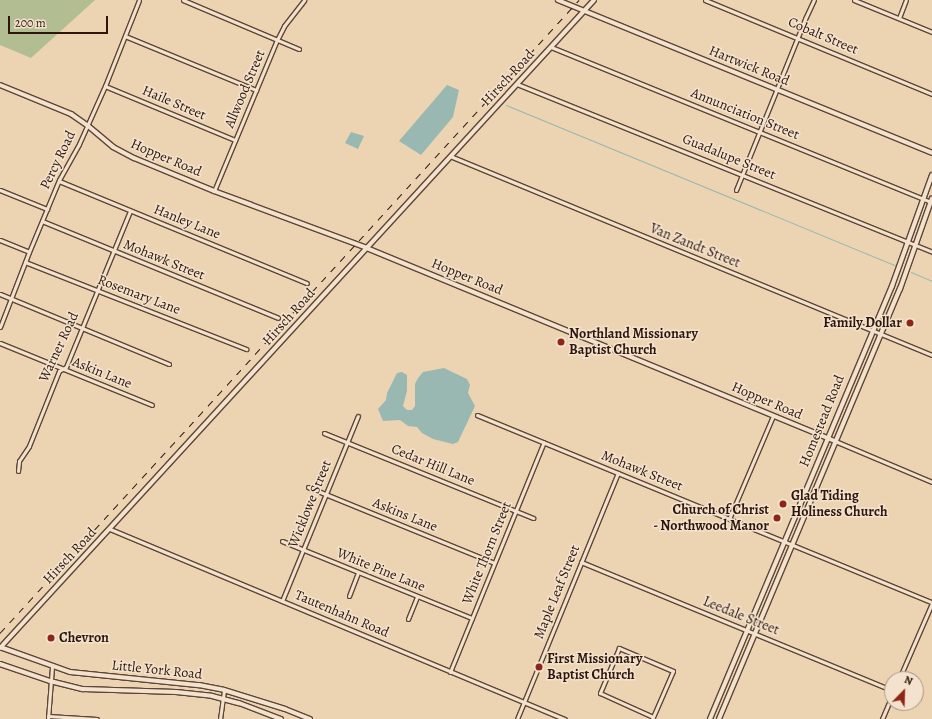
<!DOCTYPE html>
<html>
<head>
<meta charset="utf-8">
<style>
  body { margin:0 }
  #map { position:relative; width:932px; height:719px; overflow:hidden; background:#ecd4b3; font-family:Alegreya,serif }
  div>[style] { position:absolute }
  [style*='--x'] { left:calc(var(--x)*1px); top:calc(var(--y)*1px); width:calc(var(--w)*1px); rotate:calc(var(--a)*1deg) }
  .green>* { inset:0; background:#b2be91 }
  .water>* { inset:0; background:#99b8b1 }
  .stream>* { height:1px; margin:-0.5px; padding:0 0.5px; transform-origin:0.5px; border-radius:0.5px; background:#99b8b1 }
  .roads { filter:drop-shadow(1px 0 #5e4636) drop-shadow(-1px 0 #5e4636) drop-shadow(0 1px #5e4636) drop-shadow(0 -1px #5e4636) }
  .minor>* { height:3px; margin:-1.5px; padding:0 1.5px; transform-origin:1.5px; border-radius:1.5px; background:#f3e3ce }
  .tertiary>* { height:3.5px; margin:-1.75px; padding:0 1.75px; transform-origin:1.75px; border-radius:1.75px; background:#f3e3ce }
  .secondary>* { height:4px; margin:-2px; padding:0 2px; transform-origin:2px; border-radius:2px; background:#f3e3ce }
  .rail>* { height:1px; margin-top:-0.5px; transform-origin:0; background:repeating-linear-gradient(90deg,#2f160c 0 7px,transparent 0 14px) }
  .dots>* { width:11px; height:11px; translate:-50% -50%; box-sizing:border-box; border:2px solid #f3e3ce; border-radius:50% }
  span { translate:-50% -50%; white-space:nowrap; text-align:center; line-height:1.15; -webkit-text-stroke:3px #f3e3ce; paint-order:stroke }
  .street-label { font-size:14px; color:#2f160c }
  .poi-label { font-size:14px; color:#2f160c; font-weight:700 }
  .right { translate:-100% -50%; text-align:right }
  .left { translate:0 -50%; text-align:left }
  .north { position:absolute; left:884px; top:671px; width:40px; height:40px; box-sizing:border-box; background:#f3e3ce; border:1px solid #a59180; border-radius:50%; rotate:23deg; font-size:11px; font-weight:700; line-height:16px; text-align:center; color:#2f160c }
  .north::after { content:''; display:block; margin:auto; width:14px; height:18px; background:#8f2418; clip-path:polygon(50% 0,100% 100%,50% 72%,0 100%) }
  .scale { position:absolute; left:8px; top:16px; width:100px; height:18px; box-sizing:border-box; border:2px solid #2f160c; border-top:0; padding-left:5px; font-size:12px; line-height:14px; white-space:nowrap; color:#2f160c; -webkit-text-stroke:3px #f3e3ce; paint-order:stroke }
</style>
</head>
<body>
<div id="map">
  <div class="green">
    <i style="clip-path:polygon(0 0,95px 0,31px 58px,0 45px)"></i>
  </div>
  <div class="water">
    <i style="clip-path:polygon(447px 85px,459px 90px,453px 117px,421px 155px,399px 141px)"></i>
    <i style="clip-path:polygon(351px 132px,364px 136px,358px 149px,345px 143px)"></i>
    <i style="clip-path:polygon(444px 368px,467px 379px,470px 385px,468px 393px,475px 406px,458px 442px,453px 444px,433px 439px,422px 433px,417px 427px,408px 426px,400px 420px,383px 421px,378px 409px,386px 400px,387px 393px,397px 373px,402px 372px,407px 375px,407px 391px,403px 406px,407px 410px,412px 410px,415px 406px,415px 384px,418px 378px,423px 372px)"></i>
  </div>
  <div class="stream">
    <i style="--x:506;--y:105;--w:422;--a:22.4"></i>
    <i style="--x:911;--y:272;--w:23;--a:23"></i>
  </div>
  <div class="roads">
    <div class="minor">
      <i style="--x:183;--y:0;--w:126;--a:22.9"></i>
      <i style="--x:705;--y:0;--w:246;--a:22.5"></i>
      <i style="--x:854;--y:0;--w:84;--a:22.3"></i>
      <i style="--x:899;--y:18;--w:19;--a:-69"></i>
      <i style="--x:125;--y:36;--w:142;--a:22.4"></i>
      <i style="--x:551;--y:47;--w:410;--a:22.2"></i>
      <i style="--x:517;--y:84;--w:448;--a:22"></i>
      <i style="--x:105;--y:86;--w:141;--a:22.6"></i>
      <i style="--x:450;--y:156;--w:521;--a:22.43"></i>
      <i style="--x:59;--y:181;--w:268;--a:22.4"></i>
      <i style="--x:0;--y:190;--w:51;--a:22"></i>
      <i style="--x:736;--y:190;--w:184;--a:-68"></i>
      <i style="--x:805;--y:19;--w:21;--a:-65"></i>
      <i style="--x:214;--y:191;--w:164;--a:-67.4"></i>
      <i style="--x:277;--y:40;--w:16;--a:-63"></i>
      <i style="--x:284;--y:26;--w:33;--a:-52"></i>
      <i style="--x:42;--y:221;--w:255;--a:22.3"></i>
      <i style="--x:0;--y:240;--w:31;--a:22"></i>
      <i style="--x:25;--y:262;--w:238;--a:21.5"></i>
      <i style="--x:0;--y:294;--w:183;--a:22.5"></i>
      <i style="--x:0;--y:327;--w:80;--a:-68.9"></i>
      <i style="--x:29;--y:252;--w:78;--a:-67.4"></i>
      <i style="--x:59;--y:180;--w:41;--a:-60.9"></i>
      <i style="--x:79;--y:144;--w:64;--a:-65.9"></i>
      <i style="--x:105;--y:86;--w:92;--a:-68.4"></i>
      <i style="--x:0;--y:343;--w:164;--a:22.2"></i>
      <i style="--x:477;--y:415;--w:492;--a:22.4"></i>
      <i style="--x:324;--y:433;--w:226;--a:22.1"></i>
      <i style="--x:835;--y:441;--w:105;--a:22.9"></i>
      <i style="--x:18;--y:471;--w:10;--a:-84"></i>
      <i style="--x:19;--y:461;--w:18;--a:-56"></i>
      <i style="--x:29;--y:446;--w:81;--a:-68.2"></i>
      <i style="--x:59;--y:371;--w:8;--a:-30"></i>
      <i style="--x:66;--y:367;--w:169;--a:-67.7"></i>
      <i style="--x:308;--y:487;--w:201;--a:22.2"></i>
      <i style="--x:729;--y:519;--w:112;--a:-66.9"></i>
      <i style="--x:110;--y:529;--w:493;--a:22.7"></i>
      <i style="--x:282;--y:541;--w:205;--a:22.1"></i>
      <i style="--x:581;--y:562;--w:336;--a:22.4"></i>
      <i style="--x:349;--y:596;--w:25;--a:-69"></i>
      <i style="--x:282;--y:601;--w:200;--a:-67.7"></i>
      <i style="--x:408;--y:619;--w:24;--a:-68"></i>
      <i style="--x:450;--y:672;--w:248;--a:-67.8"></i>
      <i style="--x:899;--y:679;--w:83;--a:-66.5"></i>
      <i style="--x:48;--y:716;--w:49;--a:3.5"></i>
      <i style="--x:48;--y:719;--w:52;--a:-85.6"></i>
      <i style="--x:220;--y:719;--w:29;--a:-82"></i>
      <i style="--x:517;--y:719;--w:266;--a:-67.7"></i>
      <i style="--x:652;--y:719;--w:2;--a:-63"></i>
      <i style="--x:653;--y:717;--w:50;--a:-66.5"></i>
      <i style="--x:673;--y:671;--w:59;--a:-156.9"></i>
      <i style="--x:619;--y:648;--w:49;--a:112.9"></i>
      <i style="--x:600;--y:693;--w:58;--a:24.4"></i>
      <i style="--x:882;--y:719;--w:25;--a:-67"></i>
    </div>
    <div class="tertiary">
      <i style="--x:558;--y:0;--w:404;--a:22.2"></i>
      <i style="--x:367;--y:248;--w:506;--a:22.41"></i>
    </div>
    <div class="secondary">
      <i style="--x:0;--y:85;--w:77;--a:22.2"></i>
      <i style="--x:71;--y:114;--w:19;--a:35"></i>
      <i style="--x:87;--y:125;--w:34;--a:40"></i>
      <i style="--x:113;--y:147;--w:24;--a:28"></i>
      <i style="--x:134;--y:158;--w:87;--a:22.4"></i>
      <i style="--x:214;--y:191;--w:163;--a:20.4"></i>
      <i style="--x:0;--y:647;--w:74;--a:19.7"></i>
      <i style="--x:70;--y:672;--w:130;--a:5.8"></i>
      <i style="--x:199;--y:685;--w:25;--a:11"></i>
      <i style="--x:224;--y:690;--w:64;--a:17.3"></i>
      <i style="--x:285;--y:709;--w:27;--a:22"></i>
      <i style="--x:0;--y:648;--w:879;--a:-47.49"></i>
      <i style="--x:0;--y:664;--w:53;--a:18.8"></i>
      <i style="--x:50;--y:681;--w:34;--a:14"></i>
      <i style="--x:83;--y:689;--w:93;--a:1.8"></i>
      <i style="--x:176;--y:692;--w:36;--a:6"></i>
      <i style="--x:212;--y:696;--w:28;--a:15"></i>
      <i style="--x:239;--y:703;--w:45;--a:20.9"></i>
      <i style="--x:710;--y:719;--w:470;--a:-67.2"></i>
      <i style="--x:892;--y:286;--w:118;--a:-70.2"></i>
      <i style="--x:719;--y:719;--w:467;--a:-67.2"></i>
      <i style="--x:900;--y:289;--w:96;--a:-70.6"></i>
    </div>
  </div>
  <div class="rail">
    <i style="--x:0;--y:633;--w:858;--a:-47.55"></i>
  </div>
  <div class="dots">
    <i style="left:910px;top:323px;background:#8f2418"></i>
    <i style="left:561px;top:342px;background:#8f2418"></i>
    <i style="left:783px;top:504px;background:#8f2418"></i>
    <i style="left:777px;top:518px;background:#8f2418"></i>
    <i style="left:51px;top:638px;background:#8f2418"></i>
    <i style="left:539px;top:667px;background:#8f2418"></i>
  </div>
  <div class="street-label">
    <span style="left:823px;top:36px;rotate:23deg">Cobalt Street</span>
    <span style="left:749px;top:66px;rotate:22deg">Hartwick Road</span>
    <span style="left:508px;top:78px;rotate:-47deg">Hirsch Road</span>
    <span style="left:245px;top:89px;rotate:-67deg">Allwood Street</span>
    <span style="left:174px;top:103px;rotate:23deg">Haile Street</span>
    <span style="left:745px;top:114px;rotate:22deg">Annunciation Street</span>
    <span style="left:729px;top:157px;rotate:22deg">Guadalupe Street</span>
    <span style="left:166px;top:158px;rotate:23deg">Hopper Road</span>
    <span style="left:58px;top:160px;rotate:-64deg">Percy Road</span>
    <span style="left:187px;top:222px;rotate:22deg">Hanley Lane</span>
    <span style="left:695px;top:246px;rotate:22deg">Van Zandt Street</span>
    <span style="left:164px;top:260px;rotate:22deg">Mohawk Street</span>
    <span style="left:467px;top:277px;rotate:22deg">Hopper Road</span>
    <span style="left:139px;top:295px;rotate:21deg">Rosemary Lane</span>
    <span style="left:289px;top:317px;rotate:-48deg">Hirsch Road</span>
    <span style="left:59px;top:347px;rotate:-65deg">Warner Road</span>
    <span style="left:102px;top:373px;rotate:22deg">Askin Lane</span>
    <span style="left:767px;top:401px;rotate:23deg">Hopper Road</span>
    <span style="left:822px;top:421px;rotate:-68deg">Homestead Road</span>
    <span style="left:433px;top:465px;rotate:22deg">Cedar Hill Lane</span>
    <span style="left:642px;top:471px;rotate:22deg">Mohawk Street</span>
    <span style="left:310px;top:504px;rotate:-68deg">Wicklowe Street</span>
    <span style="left:405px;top:515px;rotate:22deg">Askins Lane</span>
    <span style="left:487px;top:553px;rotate:-68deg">White Thorn Street</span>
    <span style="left:70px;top:556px;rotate:-47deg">Hirsch Road</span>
    <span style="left:381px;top:570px;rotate:22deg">White Pine Lane</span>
    <span style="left:557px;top:592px;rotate:-68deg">Maple Leaf Street</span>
    <span style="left:342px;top:614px;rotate:23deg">Tautenhahn Road</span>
    <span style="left:741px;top:616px;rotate:22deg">Leedale Street</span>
    <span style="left:157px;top:670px;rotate:6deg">Little York Road</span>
  </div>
  <div class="poi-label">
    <span class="right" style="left:902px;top:323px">Family Dollar</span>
    <span class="left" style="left:569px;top:342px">Northland Missionary<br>Baptist Church</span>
    <span class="left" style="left:791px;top:504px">Glad Tiding<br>Holiness Church</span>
    <span class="right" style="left:769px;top:518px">Church of Christ<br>- Northwood Manor</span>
    <span class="left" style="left:59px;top:638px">Chevron</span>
    <span class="left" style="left:547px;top:667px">First Missionary<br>Baptist Church</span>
  </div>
  <div class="north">N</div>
  <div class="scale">200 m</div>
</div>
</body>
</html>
